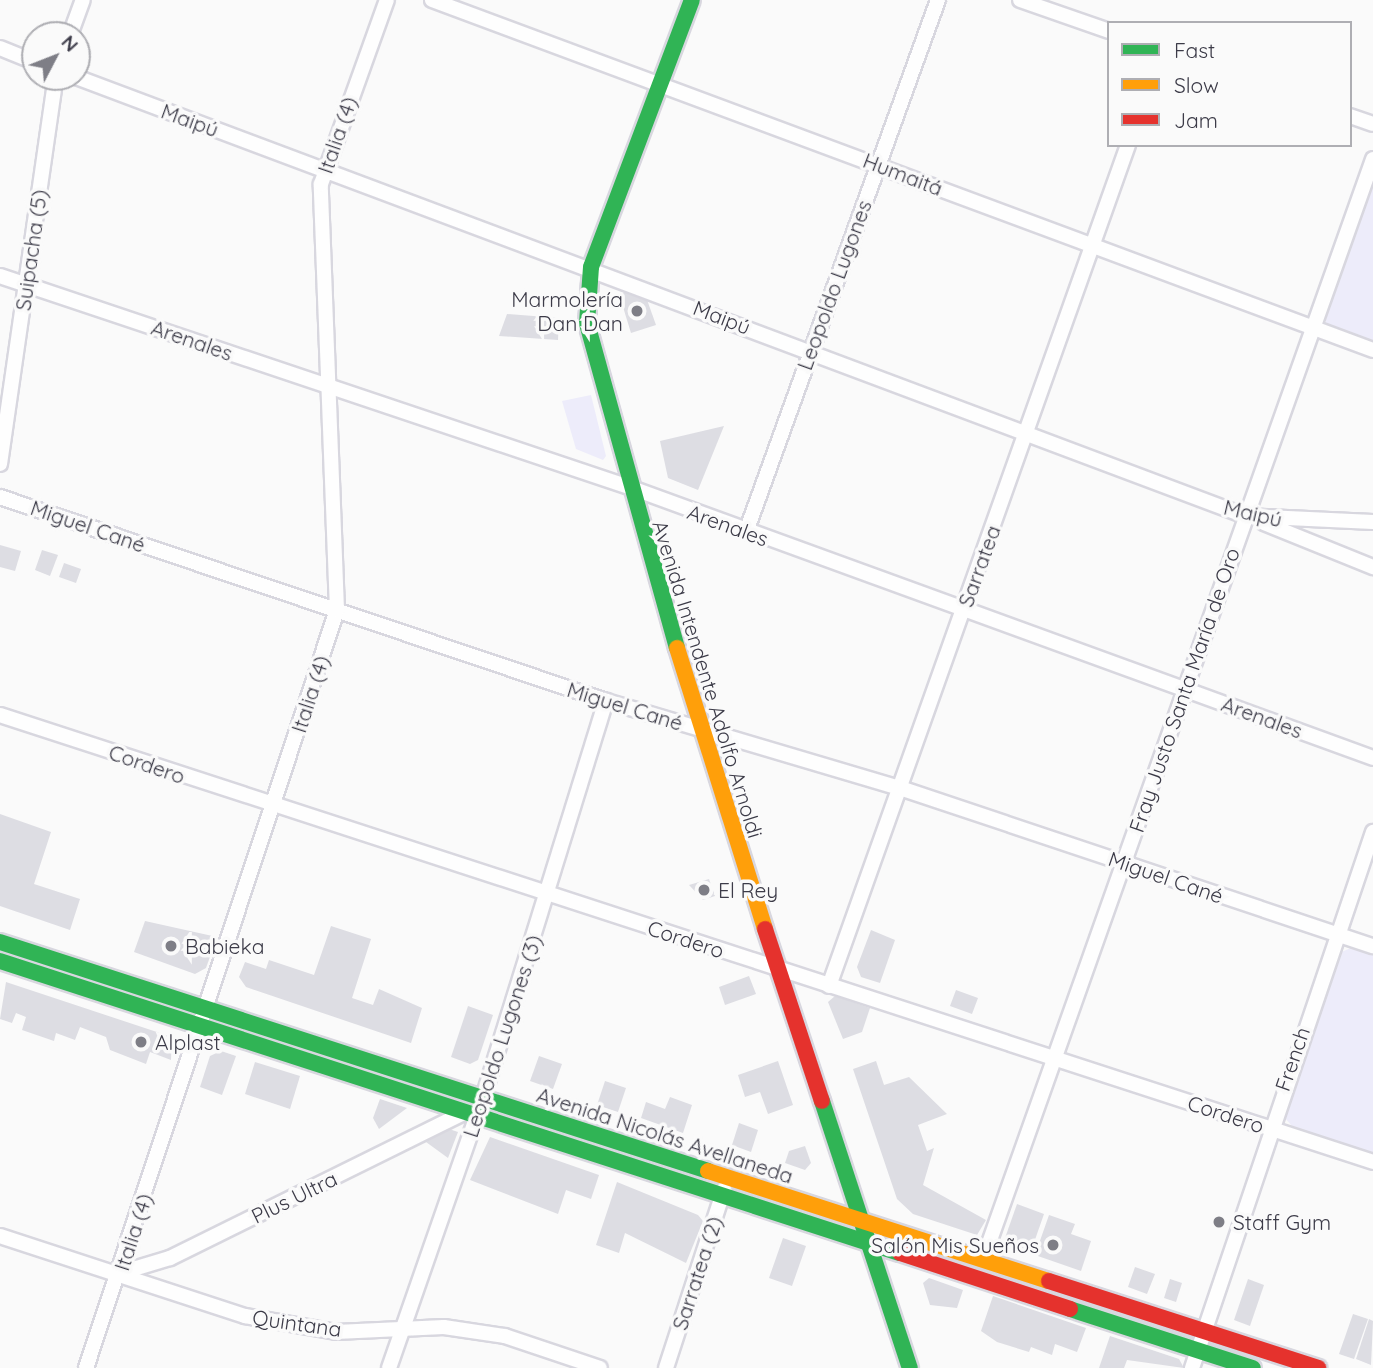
<!DOCTYPE html>
<html>
<head>
<meta charset="utf-8">
<style>
  body { margin:0 }
  #map { position:relative; width:1373px; height:1368px; overflow:hidden; background:#fafafa; font-family:Quicksand,sans-serif }
  div>[style] { position:absolute }
  [style*='--x'] { left:calc(var(--x)*1px); top:calc(var(--y)*1px); width:calc(var(--w)*1px); rotate:calc(var(--a)*1deg) }
  .green>* { inset:0; background:#edecfa }
  .building>* { inset:0; background:#dddde3 }
  .roads { filter:drop-shadow(2px 0 #d8d7df) drop-shadow(-2px 0 #d8d7df) drop-shadow(0 2px #d8d7df) drop-shadow(0 -2px #d8d7df) }
  .street>* { height:14px; margin:-7px; padding:0 7px; transform-origin:7px; border-radius:7px; background:#fefefe }
  .fast>* { height:16px; margin:-8px; padding:0 8px; transform-origin:8px; border-radius:8px; background:#30b455 }
  .slow>* { height:16px; margin:-8px; padding:0 8px; transform-origin:8px; border-radius:8px; background:#ff9f0a }
  .jam>* { height:16px; margin:-8px; padding:0 8px; transform-origin:8px; border-radius:8px; background:#e5322d }
  .dots>* { width:19px; height:19px; translate:-50% -50%; box-sizing:border-box; border:4px solid #fafafa; border-radius:50% }
  span { translate:-50% -50%; white-space:nowrap; text-align:center; line-height:1.15; -webkit-text-stroke:7px #fafafa; paint-order:stroke }
  .street-label { font-size:21px; color:#3c3b48 }
  .poi-label { font-size:21px; color:#3c3b48 }
  .right { translate:-100% -50%; text-align:right }
  .left { translate:0 -50%; text-align:left }
  .legend { position:absolute; left:1107px; top:21px; width:245px; height:126px; box-sizing:border-box; background:#fafafa; border:2px solid #aeaeb3; margin:0; padding:9px 12px; list-style:none; font-size:21px; color:#3c3b48 }
  .legend li { display:flex; align-items:center; gap:14px; height:35px }
  .legend b { width:35px; border:2px solid #aeaeb3 }
  .north { position:absolute; left:21px; top:21px; width:70px; height:70px; box-sizing:border-box; background:#fafafa; border:2px solid #aeaeb3; border-radius:50%; rotate:48deg; font-size:19px; font-weight:700; line-height:28px; text-align:center; color:#3c3b48 }
  .north::after { content:''; display:block; margin:auto; width:24px; height:32px; background:#7e7e86; clip-path:polygon(50% 0,100% 100%,50% 72%,0 100%) }
</style>
</head>
<body>
<div id="map">
  <div class="green">
    <i style="clip-path:polygon(1373px 184px,1373px 342px,1328px 326px,1323px 316px)"></i>
    <i style="clip-path:polygon(591px 395px,606px 456px,603px 460px,576px 449px,562px 401px)"></i>
    <i style="clip-path:polygon(1353px 947px,1373px 953px,1373px 1153px,1292px 1126px,1284px 1117px,1337px 954px)"></i>
  </div>
  <div class="building">
    <i style="clip-path:polygon(627px 292px,646px 297px,656px 325px,631px 333px,619px 294px)"></i>
    <i style="clip-path:polygon(507px 314px,559px 318px,558px 340px,499px 336px)"></i>
    <i style="clip-path:polygon(724px 426px,698px 490px,668px 478px,660px 441px)"></i>
    <i style="clip-path:polygon(0 545px,21px 551px,15px 571px,0 567px)"></i>
    <i style="clip-path:polygon(42px 550px,58px 555px,50px 576px,35px 570px)"></i>
    <i style="clip-path:polygon(64px 563px,81px 569px,76px 583px,59px 577px)"></i>
    <i style="clip-path:polygon(0 814px,51px 832px,34px 884px,80px 899px,70px 930px,0 906px)"></i>
    <i style="clip-path:polygon(709px 879px,715px 896px,703px 900px,689px 885px)"></i>
    <i style="clip-path:polygon(145px 921px,217px 937px,206px 968px,195px 974px,134px 952px)"></i>
    <i style="clip-path:polygon(331px 926px,371px 939px,352px 998px,373px 1005px,379px 989px,422px 1008px,411px 1043px,246px 987px,239px 977px,245px 962px,266px 969px,269px 960px,314px 975px)"></i>
    <i style="clip-path:polygon(871px 930px,895px 940px,880px 983px,861px 977px,857px 967px)"></i>
    <i style="clip-path:polygon(749px 976px,756px 994px,725px 1005px,719px 987px)"></i>
    <i style="clip-path:polygon(6px 982px,172px 1037px,171px 1060px,150px 1052px,146px 1064px,110px 1050px,106px 1037px,80px 1027px,75px 1040px,56px 1033px,54px 1041px,22px 1030px,26px 1017px,16px 1013px,12px 1023px,0 1019px)"></i>
    <i style="clip-path:polygon(956px 990px,978px 998px,972px 1014px,950px 1006px)"></i>
    <i style="clip-path:polygon(835px 996px,870px 1008px,862px 1032px,843px 1039px,828px 1002px)"></i>
    <i style="clip-path:polygon(468px 1006px,493px 1015px,478px 1060px,470px 1064px,451px 1057px)"></i>
    <i style="clip-path:polygon(221px 1051px,236px 1056px,222px 1095px,200px 1087px,210px 1056px)"></i>
    <i style="clip-path:polygon(539px 1056px,562px 1064px,553px 1089px,530px 1081px)"></i>
    <i style="clip-path:polygon(778px 1061px,793px 1105px,768px 1114px,760px 1092px,745px 1097px,738px 1075px)"></i>
    <i style="clip-path:polygon(876px 1061px,884px 1085px,909px 1077px,947px 1114px,918px 1125px,927px 1151px,934px 1148px,923px 1185px,986px 1220px,977px 1235px,913px 1214px,897px 1199px,853px 1069px)"></i>
    <i style="clip-path:polygon(255px 1062px,300px 1076px,290px 1109px,245px 1094px)"></i>
    <i style="clip-path:polygon(605px 1081px,626px 1088px,618px 1112px,597px 1105px)"></i>
    <i style="clip-path:polygon(670px 1097px,692px 1105px,683px 1133px,641px 1118px,646px 1102px,665px 1109px)"></i>
    <i style="clip-path:polygon(380px 1099px,407px 1108px,379px 1129px,373px 1118px)"></i>
    <i style="clip-path:polygon(739px 1123px,758px 1130px,751px 1152px,732px 1145px)"></i>
    <i style="clip-path:polygon(449px 1129px,458px 1132px,448px 1158px,426px 1142px)"></i>
    <i style="clip-path:polygon(490px 1137px,599px 1175px,591px 1199px,566px 1190px,558px 1214px,470px 1180px)"></i>
    <i style="clip-path:polygon(805px 1146px,811px 1163px,805px 1170px,785px 1163px,789px 1151px)"></i>
    <i style="clip-path:polygon(617px 1182px,698px 1215px,703px 1221px,686px 1263px,625px 1233px,619px 1253px,596px 1245px)"></i>
    <i style="clip-path:polygon(1017px 1204px,1044px 1214px,1030px 1254px,1005px 1238px)"></i>
    <i style="clip-path:polygon(1049px 1215px,1075px 1224px,1071px 1234px,1091px 1241px,1081px 1271px,1035px 1255px)"></i>
    <i style="clip-path:polygon(783px 1238px,806px 1246px,792px 1286px,769px 1278px)"></i>
    <i style="clip-path:polygon(1135px 1267px,1155px 1274px,1147px 1294px,1128px 1287px)"></i>
    <i style="clip-path:polygon(929px 1278px,963px 1290px,957px 1308px,930px 1305px,923px 1283px)"></i>
    <i style="clip-path:polygon(1170px 1279px,1182px 1283px,1176px 1302px,1164px 1298px)"></i>
    <i style="clip-path:polygon(1248px 1279px,1264px 1285px,1250px 1326px,1234px 1320px)"></i>
    <i style="clip-path:polygon(993px 1296px,1086px 1328px,1077px 1352px,1055px 1344px,1052px 1355px,1031px 1347px,1029px 1352px,997px 1342px,981px 1331px)"></i>
    <i style="clip-path:polygon(1353px 1314px,1368px 1319px,1354px 1359px,1339px 1354px)"></i>
    <i style="clip-path:polygon(1369px 1319px,1373px 1321px,1371px 1365px,1356px 1359px)"></i>
    <i style="clip-path:polygon(1110px 1336px,1179px 1359px,1184px 1368px,1127px 1360px,1124px 1368px,1099px 1368px)"></i>
  </div>
  <div class="roads">
    <div class="street">
      <i style="--x:432;--y:0;--w:1004;--a:20.4"></i>
      <i style="--x:1020;--y:0;--w:94;--a:19.2"></i>
      <i style="--x:70;--y:35;--w:37;--a:-70"></i>
      <i style="--x:0;--y:48;--w:38;--a:22"></i>
      <i style="--x:76;--y:77;--w:1249;--a:20.58"></i>
      <i style="--x:1245;--y:516;--w:128;--a:2.7"></i>
      <i style="--x:1350;--y:116;--w:24;--a:19"></i>
      <i style="--x:0;--y:276;--w:663;--a:18.54"></i>
      <i style="--x:629;--y:487;--w:792;--a:20.01"></i>
      <i style="--x:0;--y:464;--w:391;--a:-81.8"></i>
      <i style="--x:0;--y:497;--w:639;--a:18.6"></i>
      <i style="--x:606;--y:701;--w:307;--a:16.5"></i>
      <i style="--x:900;--y:788;--w:499;--a:18.5"></i>
      <i style="--x:1264;--y:523;--w:118;--a:22"></i>
      <i style="--x:746;--y:532;--w:566;--a:-70.16"></i>
      <i style="--x:0;--y:715;--w:1444;--a:18.03"></i>
      <i style="--x:829;--y:986;--w:893;--a:-70.43"></i>
      <i style="--x:0;--y:1236;--w:258;--a:18.1"></i>
      <i style="--x:245;--y:1316;--w:92;--a:10"></i>
      <i style="--x:336;--y:1332;--w:108;--a:-2.7"></i>
      <i style="--x:444;--y:1327;--w:62;--a:8.4"></i>
      <i style="--x:505;--y:1336;--w:100;--a:18.6"></i>
      <i style="--x:983;--y:1260;--w:1168;--a:-70.49"></i>
      <i style="--x:120;--y:1273;--w:52;--a:-16.7"></i>
      <i style="--x:170;--y:1258;--w:329;--a:-26.3"></i>
      <i style="--x:86;--y:1368;--w:798;--a:-71.68"></i>
      <i style="--x:337;--y:610;--w:426;--a:-92.2"></i>
      <i style="--x:321;--y:184;--w:195;--a:-70.3"></i>
      <i style="--x:389;--y:1368;--w:286;--a:-70.8"></i>
      <i style="--x:483;--y:1098;--w:416;--a:-72.8"></i>
      <i style="--x:666;--y:1368;--w:188;--a:-72"></i>
      <i style="--x:1192;--y:1368;--w:566;--a:-71.34"></i>
    </div>
    <div class="fast">
      <i style="--x:677;--y:648;--w:337;--a:-105.5"></i>
      <i style="--x:587;--y:323;--w:56;--a:-85.9"></i>
      <i style="--x:591;--y:267;--w:285;--a:-69.3"></i>
      <i style="--x:0;--y:942;--w:744;--a:17.92"></i>
      <i style="--x:0;--y:961;--w:946;--a:17.98"></i>
      <i style="--x:822;--y:1101;--w:281;--a:71.8"></i>
      <i style="--x:1070;--y:1309;--w:192;--a:17.9"></i>
    </div>
    <div class="slow">
      <i style="--x:677;--y:648;--w:294;--a:72.6"></i>
      <i style="--x:708;--y:1171;--w:358;--a:17.9"></i>
    </div>
    <div class="jam">
      <i style="--x:765;--y:929;--w:181;--a:71.7"></i>
      <i style="--x:900;--y:1253;--w:179;--a:18.2"></i>
      <i style="--x:1049;--y:1281;--w:283;--a:17.9"></i>
    </div>
  </div>
  <div class="dots">
    <i style="left:637px;top:311px;background:#7e7e86"></i>
    <i style="left:704px;top:890px;background:#7e7e86"></i>
    <i style="left:171px;top:946px;background:#7e7e86"></i>
    <i style="left:141px;top:1042px;background:#7e7e86"></i>
    <i style="left:1219px;top:1222px;background:#7e7e86"></i>
    <i style="left:1053px;top:1245px;background:#7e7e86"></i>
  </div>
  <div class="street-label">
    <span style="left:190px;top:120px;rotate:20deg">Maipú</span>
    <span style="left:337px;top:135px;rotate:-71deg">Italia (4)</span>
    <span style="left:903px;top:174px;rotate:21deg">Humaitá</span>
    <span style="left:31px;top:250px;rotate:-82deg">Suipacha (5)</span>
    <span style="left:834px;top:285px;rotate:-70deg">Leopoldo Lugones</span>
    <span style="left:722px;top:317px;rotate:21deg">Maipú</span>
    <span style="left:192px;top:340px;rotate:19deg">Arenales</span>
    <span style="left:1253px;top:513px;rotate:13deg">Maipú</span>
    <span style="left:728px;top:525px;rotate:20deg">Arenales</span>
    <span style="left:88px;top:526px;rotate:19deg">Miguel Cané</span>
    <span style="left:979px;top:566px;rotate:-70deg">Sarratea</span>
    <span style="left:708px;top:679px;rotate:73deg">Avenida Intendente Adolfo Arnoldi</span>
    <span style="left:1184px;top:690px;rotate:-71deg">Fray Justo Santa María de Oro</span>
    <span style="left:310px;top:694px;rotate:-72deg">Italia (4)</span>
    <span style="left:625px;top:706px;rotate:17deg">Miguel Cané</span>
    <span style="left:1262px;top:717px;rotate:20deg">Arenales</span>
    <span style="left:147px;top:764px;rotate:19deg">Cordero</span>
    <span style="left:1166px;top:877px;rotate:19deg">Miguel Cané</span>
    <span style="left:686px;top:939px;rotate:18deg">Cordero</span>
    <span style="left:502px;top:1036px;rotate:-72deg">Leopoldo Lugones (3)</span>
    <span style="left:1292px;top:1059px;rotate:-71deg">French</span>
    <span style="left:1226px;top:1114px;rotate:18deg">Cordero</span>
    <span style="left:665px;top:1135px;rotate:18deg">Avenida Nicolás Avellaneda</span>
    <span style="left:294px;top:1197px;rotate:-26deg">Plus Ultra</span>
    <span style="left:133px;top:1232px;rotate:-72deg">Italia (4)</span>
    <span style="left:697px;top:1273px;rotate:-72deg">Sarratea (2)</span>
    <span style="left:297px;top:1323px;rotate:8deg">Quintana</span>
  </div>
  <div class="poi-label">
    <span class="right" style="left:623px;top:311px">Marmolería<br>Dan Dan</span>
    <span class="left" style="left:718px;top:890px">El Rey</span>
    <span class="left" style="left:185px;top:946px">Babieka</span>
    <span class="left" style="left:155px;top:1042px">Alplast</span>
    <span class="left" style="left:1233px;top:1222px">Staff Gym</span>
    <span class="right" style="left:1039px;top:1245px">Salón Mis Sueños</span>
  </div>
  <ul class="legend">
  <li><b style="height:9px;background:#30b455"></b>Fast</li>
  <li><b style="height:9px;background:#ff9f0a"></b>Slow</li>
  <li><b style="height:9px;background:#e5322d"></b>Jam</li>
  </ul>
  <div class="north">N</div>
</div>
</body>
</html>
